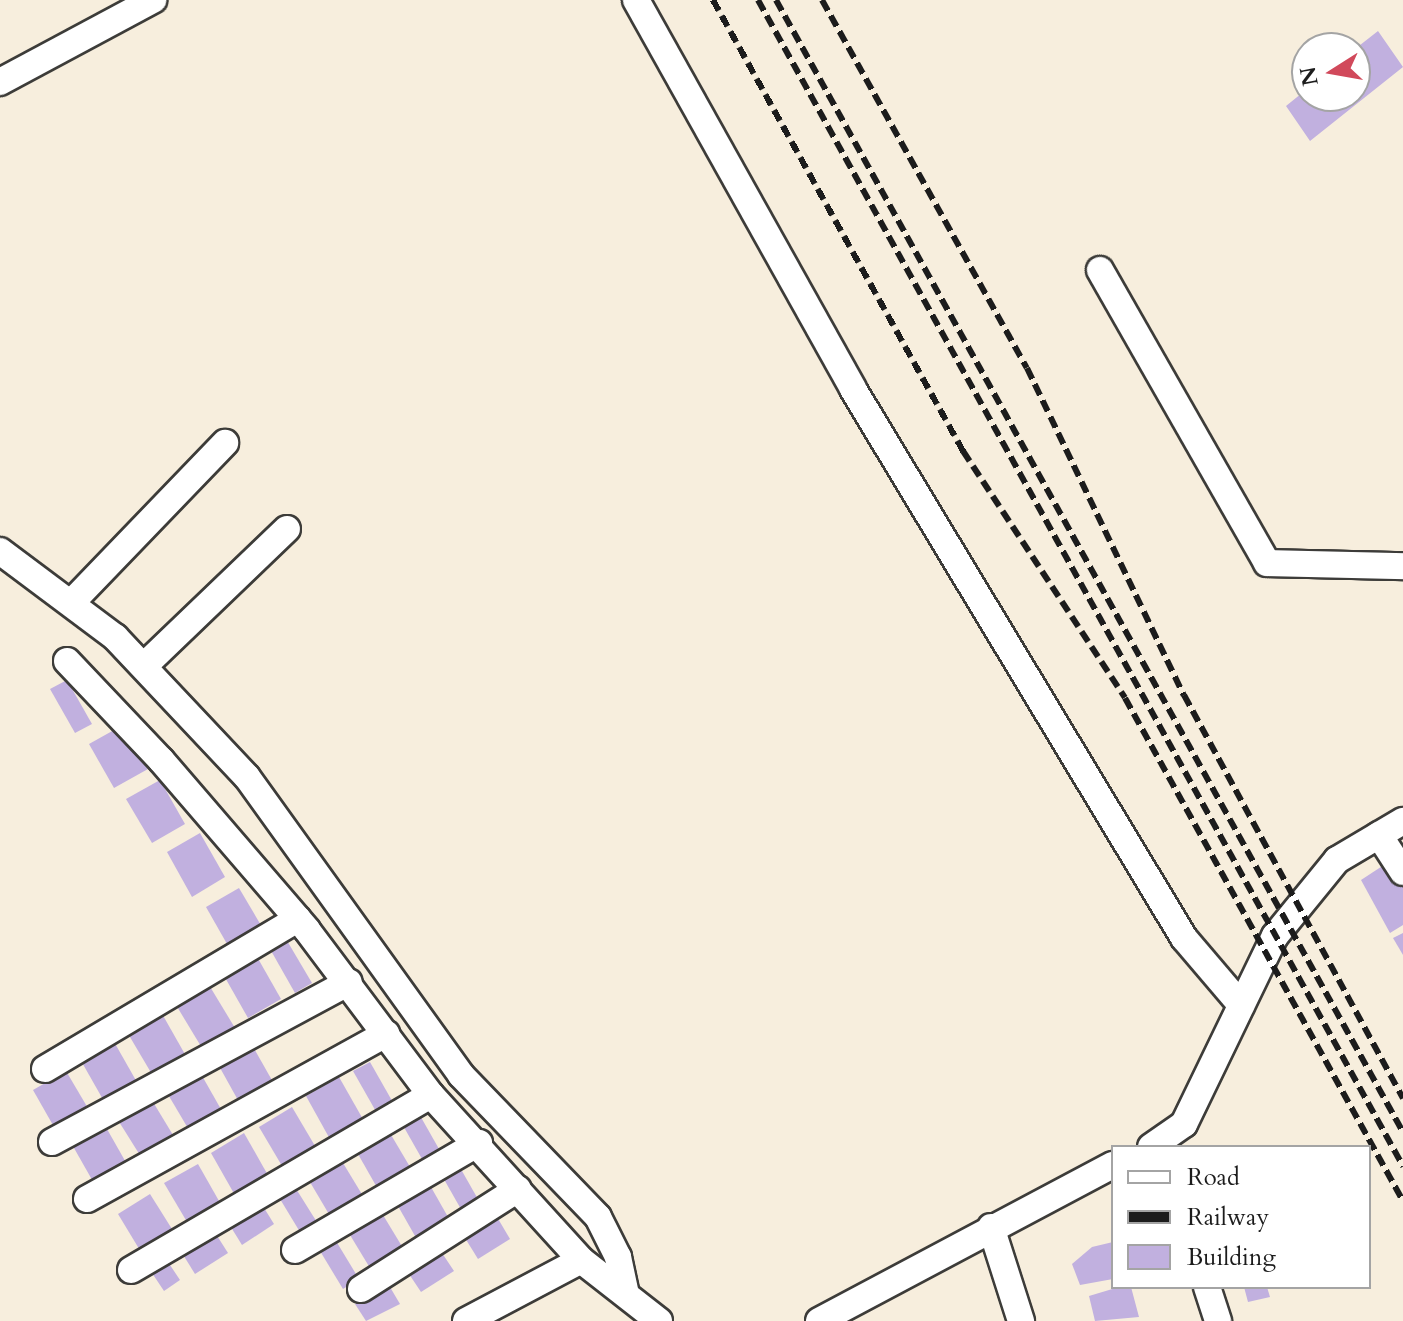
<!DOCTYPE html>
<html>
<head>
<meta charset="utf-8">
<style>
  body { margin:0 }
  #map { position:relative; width:1403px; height:1321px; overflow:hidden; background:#f7eedd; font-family:Cardo,serif }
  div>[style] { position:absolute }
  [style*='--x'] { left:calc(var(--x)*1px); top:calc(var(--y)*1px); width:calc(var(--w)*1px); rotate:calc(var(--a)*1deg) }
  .building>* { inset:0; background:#c1b0df }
  .roads { filter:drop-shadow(2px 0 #3d3c39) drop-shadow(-2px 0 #3d3c39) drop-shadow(0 2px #3d3c39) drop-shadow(0 -2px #3d3c39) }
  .minor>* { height:26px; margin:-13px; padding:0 13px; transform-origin:13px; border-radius:13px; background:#fff }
  .rail>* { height:6px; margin-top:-3px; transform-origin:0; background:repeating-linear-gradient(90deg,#1c1c1c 0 12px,transparent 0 18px) }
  span { translate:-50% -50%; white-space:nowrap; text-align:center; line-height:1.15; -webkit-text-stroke:7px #fff; paint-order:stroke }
  .legend { position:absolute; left:1111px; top:1145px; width:260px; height:144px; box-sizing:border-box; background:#fff; border:2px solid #a4a4a4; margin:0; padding:10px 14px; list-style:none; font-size:24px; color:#1c1c1c }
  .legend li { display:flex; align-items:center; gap:16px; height:40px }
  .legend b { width:40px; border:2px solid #a4a4a4 }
  .north { position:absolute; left:1291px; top:32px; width:80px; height:80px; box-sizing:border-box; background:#fff; border:2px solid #a4a4a4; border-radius:50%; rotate:259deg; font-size:22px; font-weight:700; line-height:32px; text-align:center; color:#1c1c1c }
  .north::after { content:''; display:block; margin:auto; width:28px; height:36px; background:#d1495b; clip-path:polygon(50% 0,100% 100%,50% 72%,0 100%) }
</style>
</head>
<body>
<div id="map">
  <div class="building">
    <i style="clip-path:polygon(1378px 31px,1403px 67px,1310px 141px,1286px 106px,1307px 89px,1307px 96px,1355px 96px,1355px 49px)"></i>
    <i style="clip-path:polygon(67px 680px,92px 724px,75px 733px,50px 689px)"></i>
    <i style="clip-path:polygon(123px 725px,148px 769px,114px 788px,89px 744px)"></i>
    <i style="clip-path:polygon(160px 780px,185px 824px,152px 843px,126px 799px)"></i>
    <i style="clip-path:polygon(200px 833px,225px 877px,192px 897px,167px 852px)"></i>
    <i style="clip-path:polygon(1390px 861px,1403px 882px,1403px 925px,1390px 933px,1361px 880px)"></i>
    <i style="clip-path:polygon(239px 888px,265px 932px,231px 951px,206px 907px)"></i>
    <i style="clip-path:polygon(1403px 933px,1403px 955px,1393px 938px)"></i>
    <i style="clip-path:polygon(286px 939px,312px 983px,295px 993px,270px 949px)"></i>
    <i style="clip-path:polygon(256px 955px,281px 999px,248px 1018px,223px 974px)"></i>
    <i style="clip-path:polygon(209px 985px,235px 1028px,202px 1048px,176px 1005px)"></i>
    <i style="clip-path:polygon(161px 1012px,186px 1056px,153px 1076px,127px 1032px)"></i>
    <i style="clip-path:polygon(248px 1038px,273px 1082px,239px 1102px,214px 1057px)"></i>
    <i style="clip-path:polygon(113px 1040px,138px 1084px,105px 1103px,80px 1059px)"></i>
    <i style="clip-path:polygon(370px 1062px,395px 1106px,378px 1115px,353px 1071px)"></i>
    <i style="clip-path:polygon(197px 1067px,222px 1111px,189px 1130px,163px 1086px)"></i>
    <i style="clip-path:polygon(66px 1071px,92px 1115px,58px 1134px,33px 1090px)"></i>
    <i style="clip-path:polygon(339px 1077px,364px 1121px,331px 1141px,306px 1096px)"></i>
    <i style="clip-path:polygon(150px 1097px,176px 1140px,143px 1160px,116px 1117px)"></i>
    <i style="clip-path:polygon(292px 1107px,318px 1151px,285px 1171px,259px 1127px)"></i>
    <i style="clip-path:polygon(418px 1112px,443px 1156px,426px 1166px,401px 1122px)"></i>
    <i style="clip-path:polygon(103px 1122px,128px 1166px,95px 1185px,70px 1141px)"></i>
    <i style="clip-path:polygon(387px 1128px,413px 1172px,379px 1191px,354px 1147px)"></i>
    <i style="clip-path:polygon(244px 1133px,269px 1177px,236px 1197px,211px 1153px)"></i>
    <i style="clip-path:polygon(340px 1158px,366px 1201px,333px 1221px,307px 1177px)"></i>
    <i style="clip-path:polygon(198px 1164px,223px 1208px,190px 1227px,164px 1183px)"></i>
    <i style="clip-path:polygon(458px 1164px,483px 1208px,466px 1218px,441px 1174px)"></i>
    <i style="clip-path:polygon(427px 1180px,452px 1224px,419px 1243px,394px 1199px)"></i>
    <i style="clip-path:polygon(293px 1184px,320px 1227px,303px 1237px,277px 1194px)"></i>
    <i style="clip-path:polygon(150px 1194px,177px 1237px,144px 1257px,118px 1214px)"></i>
    <i style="clip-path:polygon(261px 1203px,274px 1224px,242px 1245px,229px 1224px)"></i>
    <i style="clip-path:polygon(380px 1210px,406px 1253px,373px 1273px,347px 1230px)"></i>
    <i style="clip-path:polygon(497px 1217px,510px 1239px,478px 1259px,465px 1238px)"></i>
    <i style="clip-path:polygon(214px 1231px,228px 1253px,195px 1274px,182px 1253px)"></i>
    <i style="clip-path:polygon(333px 1236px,359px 1279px,343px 1289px,317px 1246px)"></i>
    <i style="clip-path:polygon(1113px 1242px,1113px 1279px,1080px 1285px,1072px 1264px,1092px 1247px)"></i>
    <i style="clip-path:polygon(440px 1250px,454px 1271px,421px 1292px,407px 1271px)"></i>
    <i style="clip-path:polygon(166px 1259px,180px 1280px,164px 1291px,150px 1270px)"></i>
    <i style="clip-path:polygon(387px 1282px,400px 1304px,366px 1321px,355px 1304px)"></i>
    <i style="clip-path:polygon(1119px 1287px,1131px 1287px,1139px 1317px,1095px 1321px,1089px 1296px)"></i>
    <i style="clip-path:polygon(1244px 1287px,1267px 1287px,1270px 1297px,1248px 1302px)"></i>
  </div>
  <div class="roads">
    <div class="minor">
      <i style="--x:636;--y:0;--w:445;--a:60.8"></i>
      <i style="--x:853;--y:389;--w:641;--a:58.91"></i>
      <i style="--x:1184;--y:938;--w:88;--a:49.6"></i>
      <i style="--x:0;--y:82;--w:174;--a:-28.2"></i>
      <i style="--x:1100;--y:270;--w:337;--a:60.3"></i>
      <i style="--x:1267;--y:563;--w:136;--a:1.3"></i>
      <i style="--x:0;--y:551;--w:144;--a:36.8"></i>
      <i style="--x:115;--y:637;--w:192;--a:46.7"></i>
      <i style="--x:247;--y:777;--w:367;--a:54.3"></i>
      <i style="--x:461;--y:1075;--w:197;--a:46"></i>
      <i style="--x:598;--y:1217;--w:45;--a:63.4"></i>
      <i style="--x:618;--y:1257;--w:34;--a:78"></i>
      <i style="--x:72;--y:602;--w:221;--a:-46.1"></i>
      <i style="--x:67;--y:661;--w:137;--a:46.5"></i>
      <i style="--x:161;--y:760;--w:224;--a:49.3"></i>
      <i style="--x:307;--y:930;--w:206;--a:53.1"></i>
      <i style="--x:431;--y:1095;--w:223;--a:47.7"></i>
      <i style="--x:581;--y:1260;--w:99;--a:38"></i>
      <i style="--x:144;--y:666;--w:198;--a:-43.8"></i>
      <i style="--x:1379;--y:835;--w:44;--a:57"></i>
      <i style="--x:45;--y:1069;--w:294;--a:-30.7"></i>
      <i style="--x:52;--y:1142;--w:337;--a:-28.3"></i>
      <i style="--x:1151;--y:1147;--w:40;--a:-34.9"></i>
      <i style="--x:1184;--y:1124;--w:209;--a:-64.2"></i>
      <i style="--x:1275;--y:936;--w:98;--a:-50.8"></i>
      <i style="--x:1337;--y:860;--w:77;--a:-30.6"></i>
      <i style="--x:87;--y:1199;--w:342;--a:-28.9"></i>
      <i style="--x:991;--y:1227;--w:99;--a:72.3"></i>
      <i style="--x:295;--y:1250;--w:213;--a:-30.2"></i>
      <i style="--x:131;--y:1270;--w:347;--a:-30.3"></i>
      <i style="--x:1207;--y:1287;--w:36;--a:72"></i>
      <i style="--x:361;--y:1289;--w:186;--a:-32.5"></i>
      <i style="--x:466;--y:1321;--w:130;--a:-27.9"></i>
      <i style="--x:819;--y:1321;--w:333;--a:-28"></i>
    </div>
  </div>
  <div class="rail">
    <i style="--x:713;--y:0;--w:516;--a:61"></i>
    <i style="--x:963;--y:451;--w:295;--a:56.7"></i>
    <i style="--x:1125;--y:698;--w:575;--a:61.07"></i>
    <i style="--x:758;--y:0;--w:1333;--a:61.05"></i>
    <i style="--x:776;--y:0;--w:1294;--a:61.02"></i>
    <i style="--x:822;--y:0;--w:421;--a:60.9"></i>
    <i style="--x:1027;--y:368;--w:363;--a:64.4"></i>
    <i style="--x:1184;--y:695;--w:459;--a:61.5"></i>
  </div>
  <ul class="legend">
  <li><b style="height:10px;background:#fff"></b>Road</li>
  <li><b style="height:10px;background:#1c1c1c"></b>Railway</li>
  <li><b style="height:22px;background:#c1b0df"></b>Building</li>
  </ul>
  <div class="north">N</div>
</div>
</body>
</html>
